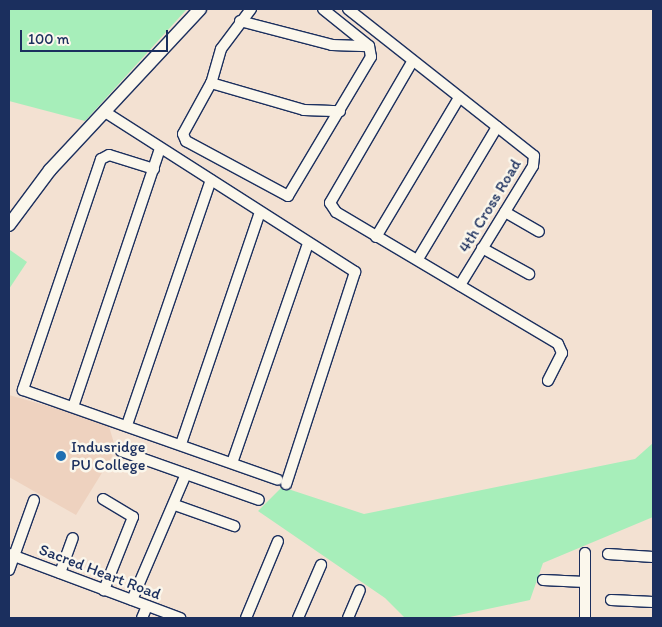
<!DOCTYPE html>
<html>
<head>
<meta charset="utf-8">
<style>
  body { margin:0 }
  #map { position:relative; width:662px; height:627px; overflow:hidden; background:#f3e1d2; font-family:Itim,sans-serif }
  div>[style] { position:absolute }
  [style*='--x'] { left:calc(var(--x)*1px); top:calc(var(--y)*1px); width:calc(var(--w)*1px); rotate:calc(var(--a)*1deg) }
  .built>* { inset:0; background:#eed2bf }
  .green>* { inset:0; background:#a7eeba }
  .roads { filter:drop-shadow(1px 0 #1b2f5e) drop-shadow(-1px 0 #1b2f5e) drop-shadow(0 1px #1b2f5e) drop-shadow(0 -1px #1b2f5e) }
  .minor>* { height:10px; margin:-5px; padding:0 5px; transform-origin:5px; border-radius:5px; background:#fbf7ec }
  .tertiary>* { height:12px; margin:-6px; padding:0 6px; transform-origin:6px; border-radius:6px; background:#fbf7ec }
  .dots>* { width:14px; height:14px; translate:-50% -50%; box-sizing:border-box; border:2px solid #fbf7ec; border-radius:50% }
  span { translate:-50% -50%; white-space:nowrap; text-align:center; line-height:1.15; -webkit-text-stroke:5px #fbf7ec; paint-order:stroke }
  .street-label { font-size:16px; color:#1b2f5e }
  .poi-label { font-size:16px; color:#1b2f5e }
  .left { translate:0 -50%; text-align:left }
  .frame { position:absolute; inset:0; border:10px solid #1b2f5e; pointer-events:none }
  .scale { position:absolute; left:20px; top:30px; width:148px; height:22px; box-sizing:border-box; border:2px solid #1b2f5e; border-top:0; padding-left:6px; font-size:15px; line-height:18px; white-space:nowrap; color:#1b2f5e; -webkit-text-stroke:4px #fbf7ec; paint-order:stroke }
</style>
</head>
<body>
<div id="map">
  <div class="built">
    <i style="clip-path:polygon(9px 395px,108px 423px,116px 450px,76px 515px,9px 477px)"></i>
  </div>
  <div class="green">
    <i style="clip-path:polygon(9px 9px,187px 9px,85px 121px,9px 101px)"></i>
    <i style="clip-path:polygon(10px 250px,27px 262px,9px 289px,9px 253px)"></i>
    <i style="clip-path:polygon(653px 443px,653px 517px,543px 563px,530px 600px,445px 618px,405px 618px,385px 598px,258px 511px,282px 487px,364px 514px,635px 459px)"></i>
  </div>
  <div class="roads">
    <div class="minor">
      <i style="--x:251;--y:9;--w:50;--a:126.9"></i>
      <i style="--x:221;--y:49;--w:35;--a:106"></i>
      <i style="--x:211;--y:83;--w:58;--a:118.8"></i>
      <i style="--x:183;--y:134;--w:8;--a:67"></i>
      <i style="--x:186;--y:141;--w:116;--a:28.3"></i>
      <i style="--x:288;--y:196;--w:162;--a:-59.2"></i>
      <i style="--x:371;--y:57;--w:11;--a:-100"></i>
      <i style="--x:369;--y:46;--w:59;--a:-141.2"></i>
      <i style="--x:348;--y:9;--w:237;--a:38.3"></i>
      <i style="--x:534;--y:156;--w:10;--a:96"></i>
      <i style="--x:533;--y:166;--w:140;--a:121.5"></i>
      <i style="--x:240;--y:21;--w:95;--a:14.6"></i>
      <i style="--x:332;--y:45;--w:37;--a:2"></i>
      <i style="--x:412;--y:62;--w:163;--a:120.2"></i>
      <i style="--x:330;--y:203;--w:11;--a:56"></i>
      <i style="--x:336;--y:212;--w:258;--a:30.7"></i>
      <i style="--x:558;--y:344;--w:10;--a:66"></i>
      <i style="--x:562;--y:353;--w:31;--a:117"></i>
      <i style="--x:211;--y:83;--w:97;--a:16.2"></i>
      <i style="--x:304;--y:110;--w:36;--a:2"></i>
      <i style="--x:105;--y:112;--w:297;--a:32.6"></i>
      <i style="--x:355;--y:272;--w:223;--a:108"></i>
      <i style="--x:154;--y:169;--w:47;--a:-162.7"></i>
      <i style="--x:109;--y:155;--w:9;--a:153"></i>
      <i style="--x:101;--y:159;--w:244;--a:108.7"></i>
      <i style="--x:23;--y:390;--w:270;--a:19.4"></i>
      <i style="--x:505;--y:212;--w:39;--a:30"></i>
      <i style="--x:376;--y:237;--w:162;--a:-59.2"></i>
      <i style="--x:482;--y:248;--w:54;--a:29"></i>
      <i style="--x:418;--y:259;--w:154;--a:-59.1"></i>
      <i style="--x:73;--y:407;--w:273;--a:-71.4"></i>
      <i style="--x:127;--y:425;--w:259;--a:-71.1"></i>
      <i style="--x:181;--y:444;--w:245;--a:-71.2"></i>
      <i style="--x:121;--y:451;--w:146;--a:19.5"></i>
      <i style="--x:232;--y:463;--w:233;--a:-70.9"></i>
      <i style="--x:103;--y:499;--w:35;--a:31"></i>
      <i style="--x:133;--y:517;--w:79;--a:111.7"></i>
      <i style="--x:175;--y:505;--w:63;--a:19.6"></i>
      <i style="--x:9;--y:554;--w:183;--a:20.5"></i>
      <i style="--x:608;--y:554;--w:45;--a:3.8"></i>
      <i style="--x:9;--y:570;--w:74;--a:-70.3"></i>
      <i style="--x:60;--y:573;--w:37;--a:-70"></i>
      <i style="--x:543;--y:580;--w:42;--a:2.7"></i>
      <i style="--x:132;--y:600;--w:137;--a:-66.8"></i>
      <i style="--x:611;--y:600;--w:42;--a:2.7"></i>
      <i style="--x:142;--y:618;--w:13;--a:-67"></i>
      <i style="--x:246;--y:618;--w:83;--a:-67.4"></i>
      <i style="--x:298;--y:618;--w:58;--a:-66.5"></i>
      <i style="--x:348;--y:618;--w:30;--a:-67"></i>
      <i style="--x:585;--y:618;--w:65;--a:-90"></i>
    </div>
    <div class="tertiary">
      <i style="--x:9;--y:225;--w:69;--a:-53.3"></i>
      <i style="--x:50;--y:170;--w:220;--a:-47"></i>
    </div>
  </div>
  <div class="dots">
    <i style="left:61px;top:456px;background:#1f6fb2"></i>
  </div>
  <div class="street-label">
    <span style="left:490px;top:206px;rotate:-59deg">4th Cross Road</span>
    <span style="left:100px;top:572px;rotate:21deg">Sacred Heart Road</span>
  </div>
  <div class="poi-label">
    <span class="left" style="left:71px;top:456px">Indusridge<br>PU College</span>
  </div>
  <div class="frame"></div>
  <div class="scale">100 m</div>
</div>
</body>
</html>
